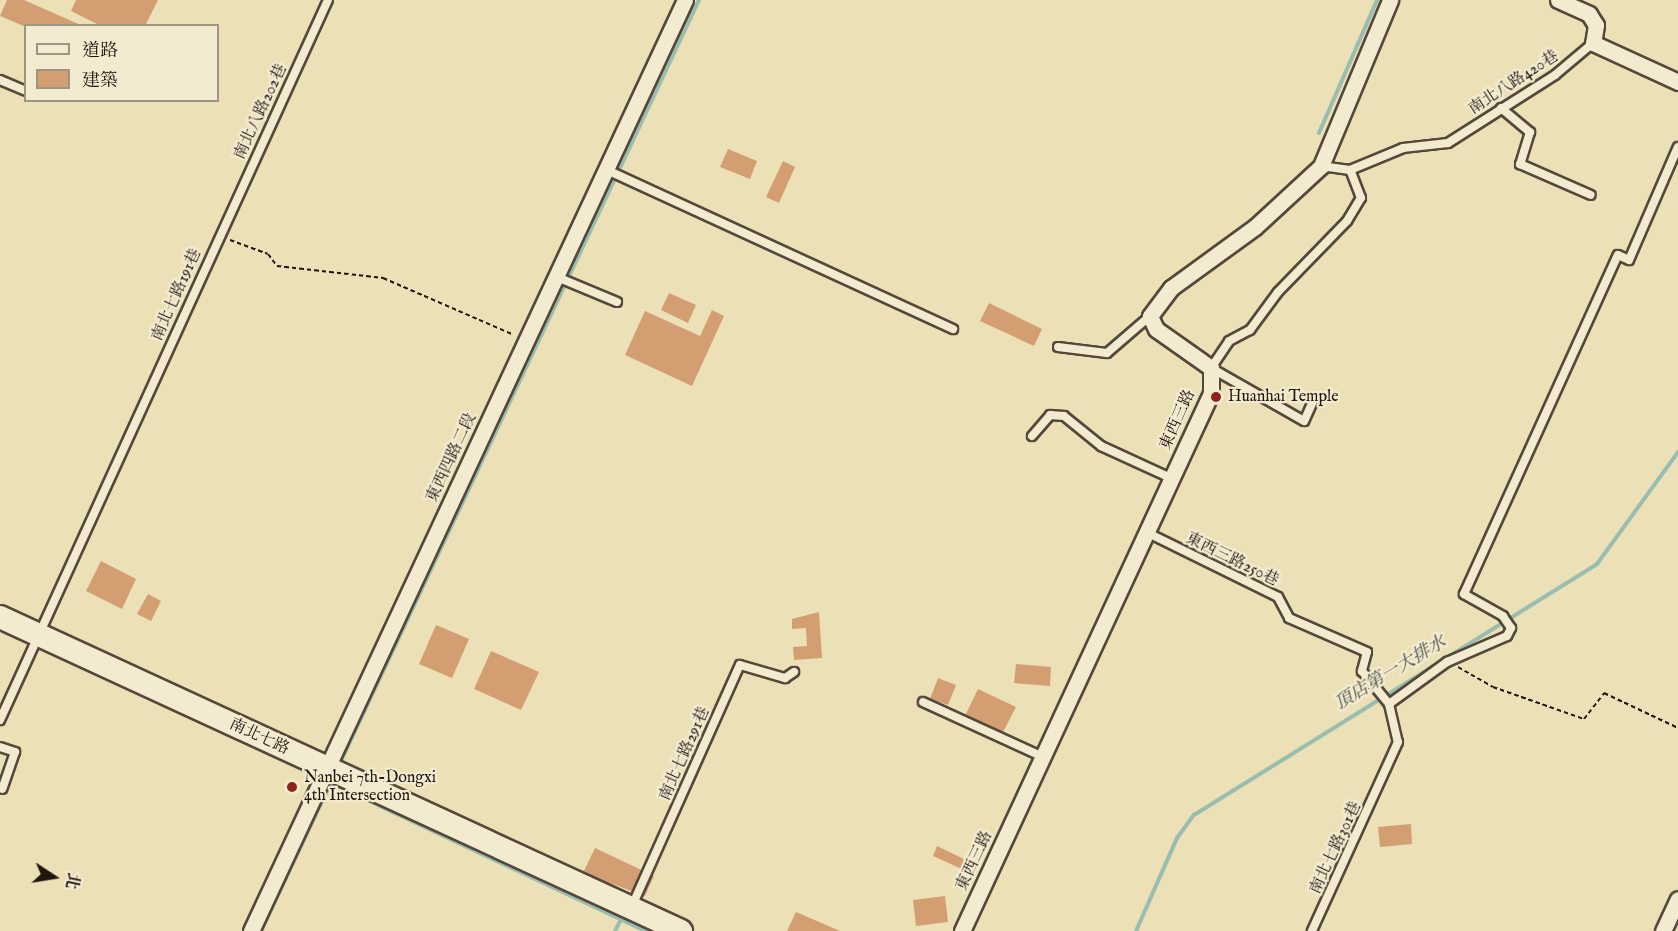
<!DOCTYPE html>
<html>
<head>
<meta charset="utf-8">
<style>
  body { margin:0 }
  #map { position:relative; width:1678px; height:931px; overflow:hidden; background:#ece0b7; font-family:"IM FELL English","Noto Serif TC",serif }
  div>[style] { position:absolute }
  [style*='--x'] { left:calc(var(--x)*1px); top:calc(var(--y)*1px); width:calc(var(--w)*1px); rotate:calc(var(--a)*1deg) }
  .stream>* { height:4px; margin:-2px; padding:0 2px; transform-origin:2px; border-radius:2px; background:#99bdaf }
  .building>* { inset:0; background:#d39e72 }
  .path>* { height:2px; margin-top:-1px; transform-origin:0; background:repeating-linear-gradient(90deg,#211510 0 4.5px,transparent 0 7.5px) }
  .roads { filter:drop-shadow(2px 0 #54483a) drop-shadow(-2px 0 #54483a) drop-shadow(0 2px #54483a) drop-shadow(0 -2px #54483a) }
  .lane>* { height:8px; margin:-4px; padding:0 4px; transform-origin:4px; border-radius:4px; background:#f3ebd0 }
  .street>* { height:15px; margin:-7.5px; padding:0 7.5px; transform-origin:7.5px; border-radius:7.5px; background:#f3ebd0 }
  .secondary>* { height:22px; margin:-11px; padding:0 11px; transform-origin:11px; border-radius:11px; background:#f3ebd0 }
  .dots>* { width:16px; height:16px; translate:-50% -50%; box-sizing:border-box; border:3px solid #f3ebd0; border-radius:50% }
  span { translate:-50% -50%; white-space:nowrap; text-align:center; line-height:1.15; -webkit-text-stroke:4.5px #f3ebd0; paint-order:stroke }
  .street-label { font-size:16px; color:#211510 }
  .poi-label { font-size:16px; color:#211510 }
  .left { translate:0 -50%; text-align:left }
  .water-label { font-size:18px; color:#4b5048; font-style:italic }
  .legend { position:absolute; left:24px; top:24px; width:195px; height:78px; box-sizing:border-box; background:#f3ebd0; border:2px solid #9f9583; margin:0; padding:8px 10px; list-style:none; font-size:18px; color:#211510 }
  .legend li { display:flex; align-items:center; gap:12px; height:30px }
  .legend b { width:30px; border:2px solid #9f9583 }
  .north { position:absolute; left:24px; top:847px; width:60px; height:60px; -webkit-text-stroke:4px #f3ebd0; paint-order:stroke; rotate:102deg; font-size:16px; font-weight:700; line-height:24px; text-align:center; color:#211510 }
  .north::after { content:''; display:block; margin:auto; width:21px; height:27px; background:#211510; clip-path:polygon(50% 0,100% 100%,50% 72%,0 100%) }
</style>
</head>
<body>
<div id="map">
  <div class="stream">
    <i style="--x:1319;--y:133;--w:145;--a:-66.4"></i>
    <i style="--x:22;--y:639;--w:328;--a:24.8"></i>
    <i style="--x:339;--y:765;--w:845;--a:-64.8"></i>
    <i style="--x:329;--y:782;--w:350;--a:25.2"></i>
    <i style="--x:261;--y:931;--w:167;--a:-64.8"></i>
    <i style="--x:615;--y:931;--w:13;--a:-63"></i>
    <i style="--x:1136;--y:931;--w:102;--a:-66.2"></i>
    <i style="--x:1177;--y:838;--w:29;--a:-54"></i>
    <i style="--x:1194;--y:815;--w:475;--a:-31.9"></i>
    <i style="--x:1597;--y:564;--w:138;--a:-54.1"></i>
  </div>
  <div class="building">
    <i style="clip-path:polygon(7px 0,24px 0,83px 26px,26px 27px,0 16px)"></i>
    <i style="clip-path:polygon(76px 0,158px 0,145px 26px,101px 26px,71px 11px)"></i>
    <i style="clip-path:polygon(728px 149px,757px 161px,750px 179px,720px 167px)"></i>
    <i style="clip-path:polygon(783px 161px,795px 167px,779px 203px,766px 197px)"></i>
    <i style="clip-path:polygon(669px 293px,696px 305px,688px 323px,661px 310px)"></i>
    <i style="clip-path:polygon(989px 303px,1042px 329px,1034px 346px,980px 321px)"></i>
    <i style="clip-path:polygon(712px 310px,724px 316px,692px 386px,625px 355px,645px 311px,700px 336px)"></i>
    <i style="clip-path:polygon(101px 561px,136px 579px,122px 609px,86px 591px)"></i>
    <i style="clip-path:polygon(148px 594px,161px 601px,151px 621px,137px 614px)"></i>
    <i style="clip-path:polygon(819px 612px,822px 658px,794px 660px,793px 647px,807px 646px,806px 628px,792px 629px,792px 619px)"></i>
    <i style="clip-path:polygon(436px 625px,469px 639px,452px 678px,419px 664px)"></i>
    <i style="clip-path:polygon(491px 651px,539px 672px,521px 710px,474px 689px)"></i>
    <i style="clip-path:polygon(1016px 664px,1051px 667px,1050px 686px,1014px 683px)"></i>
    <i style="clip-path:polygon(938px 678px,956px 685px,948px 705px,930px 699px)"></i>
    <i style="clip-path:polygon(978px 689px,1016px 707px,1001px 736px,964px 718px)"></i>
    <i style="clip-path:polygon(1411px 824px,1412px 844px,1380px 847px,1378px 827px)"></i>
    <i style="clip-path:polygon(937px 846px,970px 862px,966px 871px,933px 856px)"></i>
    <i style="clip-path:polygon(595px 848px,654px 876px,645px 896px,583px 873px)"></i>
    <i style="clip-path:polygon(945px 896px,948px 922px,916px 926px,913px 900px)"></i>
    <i style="clip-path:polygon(796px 912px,840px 931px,787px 931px)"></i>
  </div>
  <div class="path">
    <i style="--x:230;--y:240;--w:40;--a:20.2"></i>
    <i style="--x:268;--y:254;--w:15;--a:53"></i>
    <i style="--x:277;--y:266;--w:107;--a:6.5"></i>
    <i style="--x:383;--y:278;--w:141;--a:23.5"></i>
    <i style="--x:1458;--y:667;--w:40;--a:29.7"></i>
    <i style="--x:1493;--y:687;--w:96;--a:19.4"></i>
    <i style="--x:1584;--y:719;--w:33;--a:-52"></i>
    <i style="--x:1604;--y:693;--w:82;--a:25.3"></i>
  </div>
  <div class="roads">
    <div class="lane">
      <i style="--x:0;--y:80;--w:28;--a:23"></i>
      <i style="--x:1501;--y:108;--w:38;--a:40"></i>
      <i style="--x:1530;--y:132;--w:34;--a:107"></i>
      <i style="--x:1520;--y:164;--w:77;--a:23.6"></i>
      <i style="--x:1321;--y:166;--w:29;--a:8"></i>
      <i style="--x:1350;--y:170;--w:57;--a:-22.5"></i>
      <i style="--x:1403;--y:148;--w:45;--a:-6.3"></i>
      <i style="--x:1448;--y:143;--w:127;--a:-32.4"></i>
      <i style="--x:1555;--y:75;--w:50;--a:-40.1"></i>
      <i style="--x:607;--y:170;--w:381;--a:24.7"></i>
      <i style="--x:557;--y:277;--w:65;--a:22.6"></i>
      <i style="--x:1058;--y:347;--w:49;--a:7"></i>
      <i style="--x:1107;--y:353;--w:57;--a:-40.7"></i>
      <i style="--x:1314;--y:399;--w:24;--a:114"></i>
      <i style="--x:1304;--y:421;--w:107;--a:-150.3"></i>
      <i style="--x:1211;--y:368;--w:32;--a:-56"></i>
      <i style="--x:1229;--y:341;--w:24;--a:-28"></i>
      <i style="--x:1250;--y:330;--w:47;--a:-53.6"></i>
      <i style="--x:1278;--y:292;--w:99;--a:-45.8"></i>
      <i style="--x:1347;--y:221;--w:27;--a:-59"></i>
      <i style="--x:1361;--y:198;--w:30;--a:-111"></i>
      <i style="--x:1032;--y:436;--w:28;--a:-49"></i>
      <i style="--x:1050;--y:415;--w:14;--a:4"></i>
      <i style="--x:1064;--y:416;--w:48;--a:39"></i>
      <i style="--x:1101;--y:446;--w:77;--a:24.6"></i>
      <i style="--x:1146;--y:532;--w:147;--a:26.2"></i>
      <i style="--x:1278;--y:597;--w:24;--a:62"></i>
      <i style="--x:1289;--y:618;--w:85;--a:23.6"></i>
      <i style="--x:1367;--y:652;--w:20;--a:105"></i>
      <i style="--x:1362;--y:671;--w:43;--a:50.7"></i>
      <i style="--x:1389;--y:704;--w:39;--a:77"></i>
      <i style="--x:1398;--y:742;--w:208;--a:114.5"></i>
      <i style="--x:923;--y:702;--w:132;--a:24.6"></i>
      <i style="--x:1389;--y:704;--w:72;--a:-35.9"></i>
      <i style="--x:1447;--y:662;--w:65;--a:-23.4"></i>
      <i style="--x:1507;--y:636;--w:9;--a:-63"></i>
      <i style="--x:1511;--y:628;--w:14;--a:-124"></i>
      <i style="--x:1503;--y:616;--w:45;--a:-150.6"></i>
      <i style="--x:1464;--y:594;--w:372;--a:-65.6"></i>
      <i style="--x:1618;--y:255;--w:12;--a:24"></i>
      <i style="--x:1629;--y:260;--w:123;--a:-66.6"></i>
      <i style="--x:0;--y:720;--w:791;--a:-65.51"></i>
      <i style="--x:0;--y:747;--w:16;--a:18"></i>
      <i style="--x:15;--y:752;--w:39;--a:109"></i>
      <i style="--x:632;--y:906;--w:264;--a:-65.9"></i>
      <i style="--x:740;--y:665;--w:47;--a:16.1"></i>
      <i style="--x:785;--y:678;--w:11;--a:-34"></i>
    </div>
    <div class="street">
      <i style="--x:1558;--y:0;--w:34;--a:24"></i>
      <i style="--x:1589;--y:14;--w:13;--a:58"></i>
      <i style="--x:1596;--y:25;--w:18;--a:99"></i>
      <i style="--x:1593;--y:43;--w:94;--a:24.6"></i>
      <i style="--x:251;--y:931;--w:1027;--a:-65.01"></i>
      <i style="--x:962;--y:931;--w:593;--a:-65.16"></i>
      <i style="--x:1211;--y:393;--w:25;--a:-90"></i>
      <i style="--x:1211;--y:368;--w:67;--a:-144.7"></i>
      <i style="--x:1156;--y:329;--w:14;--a:-115"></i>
      <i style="--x:1150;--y:316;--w:35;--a:-53"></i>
      <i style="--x:1171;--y:288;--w:104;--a:-36"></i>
      <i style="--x:1255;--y:227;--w:90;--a:-42.7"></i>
      <i style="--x:1321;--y:166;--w:180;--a:-67.4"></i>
      <i style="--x:1663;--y:931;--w:35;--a:-65"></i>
    </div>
    <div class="secondary">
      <i style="--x:0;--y:617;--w:750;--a:24.75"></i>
    </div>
  </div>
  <div class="dots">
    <i style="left:1216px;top:397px;background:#8f2418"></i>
    <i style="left:292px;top:787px;background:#8f2418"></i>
  </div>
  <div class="street-label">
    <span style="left:1514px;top:83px;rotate:-33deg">南北八路420巷</span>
    <span style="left:261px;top:112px;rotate:-65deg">南北八路202巷</span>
    <span style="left:177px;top:295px;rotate:-66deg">南北七路191巷</span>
    <span style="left:1178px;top:420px;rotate:-66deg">東西三路</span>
    <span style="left:452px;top:458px;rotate:-65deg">東西四路二段</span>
    <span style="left:1232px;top:560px;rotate:26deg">東西三路250巷</span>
    <span style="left:259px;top:737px;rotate:25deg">南北七路</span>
    <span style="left:685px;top:754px;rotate:-66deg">南北七路291巷</span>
    <span style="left:1336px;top:848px;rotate:-65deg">南北七路301巷</span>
    <span style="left:975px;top:861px;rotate:-65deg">東西三路</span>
  </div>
  <div class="poi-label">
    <span class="left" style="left:1228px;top:397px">Huanhai Temple</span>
    <span class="left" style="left:304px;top:787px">Nanbei 7th-Dongxi<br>4th Intersection</span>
  </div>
  <div class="water-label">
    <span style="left:1391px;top:674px;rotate:-31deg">頂店第一大排水</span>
  </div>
  <ul class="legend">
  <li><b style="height:8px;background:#f3ebd0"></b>道路</li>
  <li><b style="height:16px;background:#d39e72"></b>建築</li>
  </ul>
  <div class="north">北</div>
</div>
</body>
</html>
